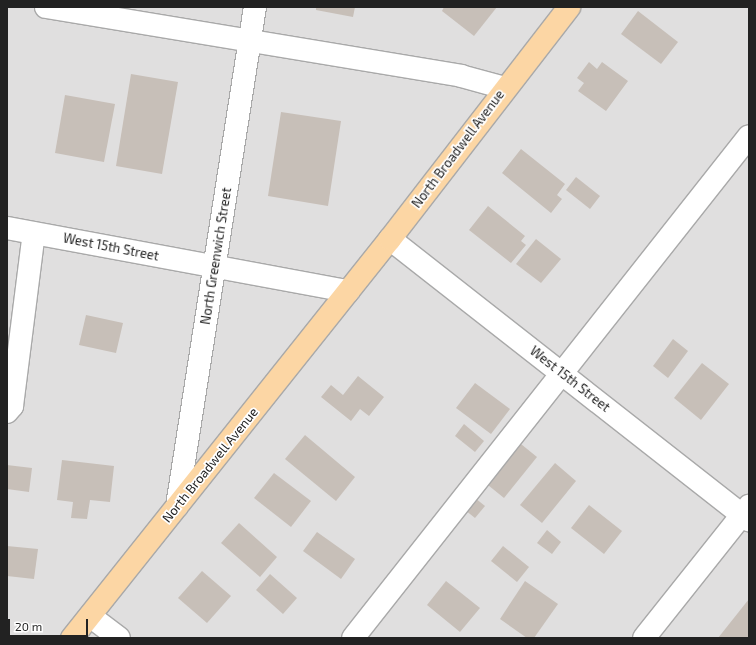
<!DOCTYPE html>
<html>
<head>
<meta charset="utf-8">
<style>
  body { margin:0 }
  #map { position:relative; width:756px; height:645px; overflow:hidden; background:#f2efe9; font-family:"Exo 2",sans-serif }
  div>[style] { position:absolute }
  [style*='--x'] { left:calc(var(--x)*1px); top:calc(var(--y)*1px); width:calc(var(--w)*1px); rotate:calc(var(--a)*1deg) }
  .residential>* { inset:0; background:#e0dfdf }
  .building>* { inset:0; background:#c7bfb8 }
  .roads { filter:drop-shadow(1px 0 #a9a9a9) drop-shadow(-1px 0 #a9a9a9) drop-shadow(0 1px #a9a9a9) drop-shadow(0 -1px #a9a9a9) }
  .minor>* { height:22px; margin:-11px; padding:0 11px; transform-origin:11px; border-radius:11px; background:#fff }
  .major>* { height:22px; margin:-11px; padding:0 11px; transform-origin:11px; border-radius:11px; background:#fcd6a4 }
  span { translate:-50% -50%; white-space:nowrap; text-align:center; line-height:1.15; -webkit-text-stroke:3.5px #fff; paint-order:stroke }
  .street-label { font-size:13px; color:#222 }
  .frame { position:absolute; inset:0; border:8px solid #222; pointer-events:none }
  .scale { position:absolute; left:8px; top:619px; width:80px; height:18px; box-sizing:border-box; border:2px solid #222; border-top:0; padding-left:5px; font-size:12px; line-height:14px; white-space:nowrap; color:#222; -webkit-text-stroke:3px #fff; paint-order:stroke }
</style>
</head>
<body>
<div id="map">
  <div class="residential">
    <i style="clip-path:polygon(7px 7px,749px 7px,749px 638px,7px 638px)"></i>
  </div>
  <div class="building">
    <i style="clip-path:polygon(316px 7px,355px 7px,353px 17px,316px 10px)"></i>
    <i style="clip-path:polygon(444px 7px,497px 7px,474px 36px,442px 11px)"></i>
    <i style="clip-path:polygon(638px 11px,678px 42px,661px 64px,621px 34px)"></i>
    <i style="clip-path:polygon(589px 62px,597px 69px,602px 62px,628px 81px,606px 111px,578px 91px,584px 83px,577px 78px)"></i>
    <i style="clip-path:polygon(131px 74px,178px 82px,162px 174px,116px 166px)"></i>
    <i style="clip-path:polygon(65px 95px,115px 104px,104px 162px,55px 153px)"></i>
    <i style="clip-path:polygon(281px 112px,341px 121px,328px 206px,268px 196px)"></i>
    <i style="clip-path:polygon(521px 149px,565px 184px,557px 195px,562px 199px,551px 213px,502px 173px)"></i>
    <i style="clip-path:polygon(576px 177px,600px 196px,590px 209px,566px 190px)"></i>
    <i style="clip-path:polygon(488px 206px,525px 236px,521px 241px,526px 245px,511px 263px,469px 230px)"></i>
    <i style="clip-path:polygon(536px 239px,561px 259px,541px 283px,516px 264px)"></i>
    <i style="clip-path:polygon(86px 315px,123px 323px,116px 353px,79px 345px)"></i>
    <i style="clip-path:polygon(673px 339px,688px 351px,668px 378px,653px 366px)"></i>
    <i style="clip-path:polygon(702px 363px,729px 384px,701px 420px,674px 398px)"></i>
    <i style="clip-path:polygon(358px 376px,384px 397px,369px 416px,360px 409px,351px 421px,321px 397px,331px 385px,343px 395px)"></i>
    <i style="clip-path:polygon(475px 383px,510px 409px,491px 434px,456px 408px)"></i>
    <i style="clip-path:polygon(464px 424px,484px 441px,475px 452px,455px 436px)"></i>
    <i style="clip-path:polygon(305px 435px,355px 477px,336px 501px,285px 459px)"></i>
    <i style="clip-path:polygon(516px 440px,537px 457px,504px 498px,483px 481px)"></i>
    <i style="clip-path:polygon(62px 460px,114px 466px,110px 502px,90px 500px,87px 519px,71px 518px,73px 502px,57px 500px)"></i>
    <i style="clip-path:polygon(555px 463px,576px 481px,542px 523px,520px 505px)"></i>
    <i style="clip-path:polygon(7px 465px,32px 468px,29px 492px,7px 489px)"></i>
    <i style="clip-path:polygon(274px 473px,311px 501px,291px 527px,254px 498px)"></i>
    <i style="clip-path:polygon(475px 498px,485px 506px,475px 518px,465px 510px)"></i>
    <i style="clip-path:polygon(589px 505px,622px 531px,604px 554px,571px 528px)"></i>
    <i style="clip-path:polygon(239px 523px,277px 557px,260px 577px,221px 543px)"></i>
    <i style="clip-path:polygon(547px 530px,561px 542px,552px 554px,537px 543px)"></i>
    <i style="clip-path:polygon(317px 532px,355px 559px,341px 579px,303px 551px)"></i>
    <i style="clip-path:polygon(7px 546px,38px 549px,34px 579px,7px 576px)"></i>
    <i style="clip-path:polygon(503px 546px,529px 567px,517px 582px,491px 561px)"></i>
    <i style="clip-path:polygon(202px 571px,231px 596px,207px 623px,178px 598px)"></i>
    <i style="clip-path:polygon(270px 574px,297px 598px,283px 614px,256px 590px)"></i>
    <i style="clip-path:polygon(446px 581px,480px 608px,460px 632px,427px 605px)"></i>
    <i style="clip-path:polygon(525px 581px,558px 604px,534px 638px,527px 638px,500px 619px)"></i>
    <i style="clip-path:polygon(749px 599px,749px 638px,718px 638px)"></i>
  </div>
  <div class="roads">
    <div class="minor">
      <i style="--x:46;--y:7;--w:421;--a:9.4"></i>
      <i style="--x:461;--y:76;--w:46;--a:15.3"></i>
      <i style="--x:7;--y:228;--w:347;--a:10.5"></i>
      <i style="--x:390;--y:239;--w:456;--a:38.1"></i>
      <i style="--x:7;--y:412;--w:8;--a:-50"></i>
      <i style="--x:12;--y:406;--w:174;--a:-82.8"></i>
      <i style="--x:177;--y:506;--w:505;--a:-81.12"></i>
      <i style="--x:90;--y:616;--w:36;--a:37"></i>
      <i style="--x:353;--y:638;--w:639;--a:-51.73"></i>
      <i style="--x:644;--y:638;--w:169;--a:-51.5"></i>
    </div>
    <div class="major">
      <i style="--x:72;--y:638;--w:510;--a:-51.45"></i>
      <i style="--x:390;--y:239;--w:293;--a:-52.3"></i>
    </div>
  </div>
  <div class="street-label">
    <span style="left:458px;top:149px;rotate:-53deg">North Broadwell Avenue</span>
    <span style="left:111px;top:247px;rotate:11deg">West 15th Street</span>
    <span style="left:216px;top:256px;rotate:-81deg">North Greenwich Street</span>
    <span style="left:570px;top:379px;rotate:38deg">West 15th Street</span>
    <span style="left:210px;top:465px;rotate:-51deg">North Broadwell Avenue</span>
  </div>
  <div class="frame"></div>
  <div class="scale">20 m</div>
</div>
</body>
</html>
